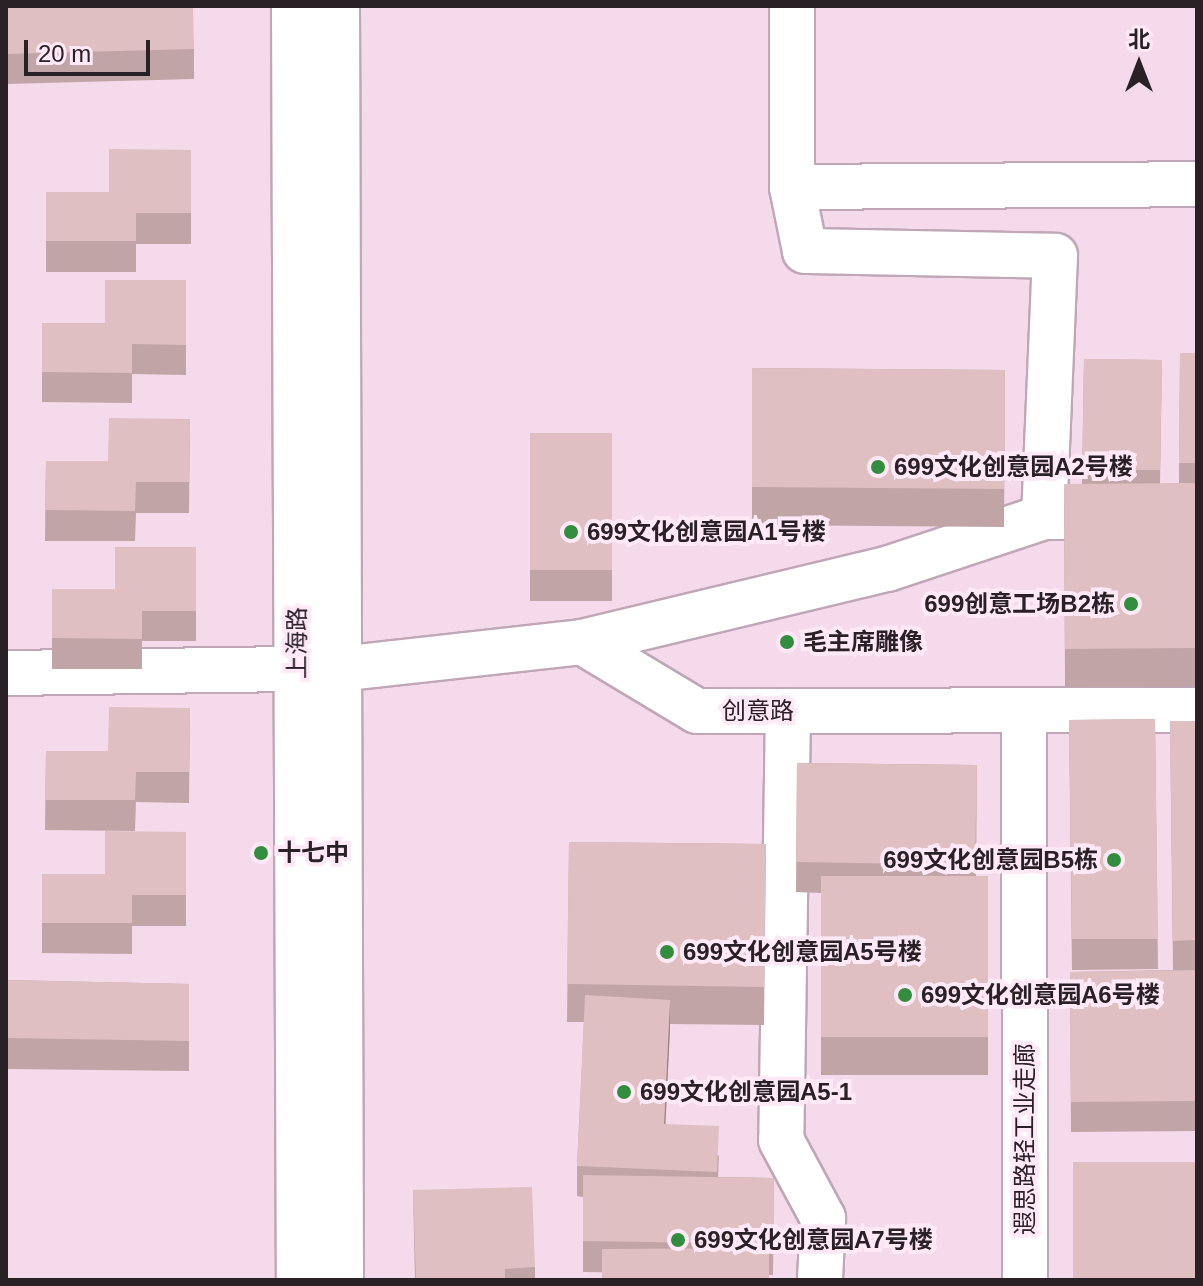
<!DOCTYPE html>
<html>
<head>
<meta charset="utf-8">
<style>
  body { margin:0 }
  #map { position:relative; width:1203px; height:1286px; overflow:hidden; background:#f5daeb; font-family:Arial,"Noto Sans SC",sans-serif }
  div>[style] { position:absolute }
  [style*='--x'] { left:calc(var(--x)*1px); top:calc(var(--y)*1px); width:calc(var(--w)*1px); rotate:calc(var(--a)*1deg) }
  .roads { filter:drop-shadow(2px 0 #c0a7b7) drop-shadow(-2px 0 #c0a7b7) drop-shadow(0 2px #c0a7b7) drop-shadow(0 -2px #c0a7b7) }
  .minor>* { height:44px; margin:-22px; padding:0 22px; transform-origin:22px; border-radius:22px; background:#fff }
  .major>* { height:44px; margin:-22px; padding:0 22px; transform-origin:22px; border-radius:22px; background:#fff }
  .wall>* { inset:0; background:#c0a4a6 }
  .shaded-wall>* { inset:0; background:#9c8687 }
  .building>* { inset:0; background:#dfbfc1 }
  .dots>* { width:22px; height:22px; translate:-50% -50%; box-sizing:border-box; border:4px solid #ffe9f7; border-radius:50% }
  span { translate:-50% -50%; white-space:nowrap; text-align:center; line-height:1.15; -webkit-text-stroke:8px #ffe9f7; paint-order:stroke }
  .poi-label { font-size:24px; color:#2a2127; font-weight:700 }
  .left { translate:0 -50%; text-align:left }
  .right { translate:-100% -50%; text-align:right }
  .street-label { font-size:24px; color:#2a2127 }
  .frame { position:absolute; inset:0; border:8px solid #2a2127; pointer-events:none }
  .north { position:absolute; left:1099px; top:24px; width:80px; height:80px; -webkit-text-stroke:6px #ffe9f7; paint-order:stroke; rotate:0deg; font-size:22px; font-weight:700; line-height:32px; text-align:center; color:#2a2127 }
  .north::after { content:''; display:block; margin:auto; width:28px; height:36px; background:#2a2127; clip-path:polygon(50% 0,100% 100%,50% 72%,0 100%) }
  .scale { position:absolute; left:24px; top:40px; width:126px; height:36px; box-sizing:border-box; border:4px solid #2a2127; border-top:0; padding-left:10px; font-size:24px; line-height:28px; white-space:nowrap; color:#2a2127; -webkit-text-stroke:6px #ffe9f7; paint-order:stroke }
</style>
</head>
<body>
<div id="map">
  <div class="roads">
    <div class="minor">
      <i style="--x:792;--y:6;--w:181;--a:90"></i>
      <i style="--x:792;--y:187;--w:65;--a:78.5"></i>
      <i style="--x:805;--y:251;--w:250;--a:1.1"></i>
      <i style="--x:1055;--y:256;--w:261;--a:92.4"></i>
      <i style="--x:792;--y:187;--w:405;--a:-0.4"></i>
      <i style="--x:582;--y:642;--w:314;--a:-13.5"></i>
      <i style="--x:887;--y:569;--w:165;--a:-18.3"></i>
      <i style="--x:1044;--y:517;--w:153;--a:0"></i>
      <i style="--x:339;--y:669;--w:244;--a:-6.3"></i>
      <i style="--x:582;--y:642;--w:134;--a:31"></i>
      <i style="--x:697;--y:711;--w:500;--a:-0.11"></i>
      <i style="--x:6;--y:673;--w:291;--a:-0.8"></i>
      <i style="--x:1024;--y:710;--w:570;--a:89.9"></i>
      <i style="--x:788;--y:711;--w:429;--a:90.9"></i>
      <i style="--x:781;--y:1140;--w:89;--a:61.7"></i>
      <i style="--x:823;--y:1218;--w:62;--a:92.8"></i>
    </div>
    <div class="major">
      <i style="--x:294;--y:6;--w:1274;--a:89.78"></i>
      <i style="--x:337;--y:6;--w:1274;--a:89.82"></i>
    </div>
  </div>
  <div class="wall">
    <i style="clip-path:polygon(6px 6px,194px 49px,194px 79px,6px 84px)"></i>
    <i style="clip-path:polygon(191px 150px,191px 244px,136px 244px,136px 272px,46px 272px,46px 192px,109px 192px)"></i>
    <i style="clip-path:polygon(186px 280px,186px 375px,132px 374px,132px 403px,42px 402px,42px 323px,105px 323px)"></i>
    <i style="clip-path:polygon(1180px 353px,1197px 353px,1197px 686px,1065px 687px,1064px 484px,1082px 484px,1084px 359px,1162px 360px,1160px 484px,1179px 483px)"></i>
    <i style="clip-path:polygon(752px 368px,1005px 370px,1004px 527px,752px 525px)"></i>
    <i style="clip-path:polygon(190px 419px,189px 513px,136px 513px,135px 541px,45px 541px,46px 461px,108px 461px)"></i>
    <i style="clip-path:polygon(530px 433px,612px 433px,612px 601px,530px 601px)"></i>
    <i style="clip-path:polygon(196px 547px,196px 641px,142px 641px,142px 669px,52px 669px,52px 589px,115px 589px)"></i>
    <i style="clip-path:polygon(190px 708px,189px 803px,136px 802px,135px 831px,45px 830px,46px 751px,108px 751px)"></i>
    <i style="clip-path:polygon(1155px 719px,1158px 969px,1072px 970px,1069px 720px)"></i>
    <i style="clip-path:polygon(1170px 721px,1197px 721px,1197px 1131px,1071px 1132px,1070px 972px,1173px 970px)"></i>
    <i style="clip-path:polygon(797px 763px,977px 765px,976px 876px,988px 876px,988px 1075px,821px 1075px,821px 893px,796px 892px)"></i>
    <i style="clip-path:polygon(186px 832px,186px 926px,132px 926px,132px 954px,42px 953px,42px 874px,105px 874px)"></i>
    <i style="clip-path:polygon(569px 842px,766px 844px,764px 1025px,670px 1024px,665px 1124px,719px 1156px,718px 1177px,774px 1178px,773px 1275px,583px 1272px,583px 1197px,577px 1196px,577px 1166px,584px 1022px,567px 1022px)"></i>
    <i style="clip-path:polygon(6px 980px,189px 984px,189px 1071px,6px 1069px)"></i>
    <i style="clip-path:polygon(413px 1190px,535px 1267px,535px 1280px,415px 1280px)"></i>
  </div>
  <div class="shaded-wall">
    <i style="clip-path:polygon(670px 1000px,670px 1030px,664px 1154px,664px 1124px)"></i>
  </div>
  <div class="building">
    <i style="clip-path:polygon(6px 6px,193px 6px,194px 49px,6px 54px)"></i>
    <i style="clip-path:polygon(109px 149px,191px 150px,191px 213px,136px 213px,136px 241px,46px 241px,46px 192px,109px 192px)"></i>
    <i style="clip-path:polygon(105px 280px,186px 280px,186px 345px,132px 344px,132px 373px,42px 372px,42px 323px,105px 323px)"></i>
    <i style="clip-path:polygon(1180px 353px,1197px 353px,1197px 463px,1179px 463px)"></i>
    <i style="clip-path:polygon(1084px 359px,1162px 360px,1160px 470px,1082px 470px)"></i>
    <i style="clip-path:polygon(752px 368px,1005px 370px,1004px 489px,752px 487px)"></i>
    <i style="clip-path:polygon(109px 418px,190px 419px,189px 482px,136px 482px,135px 511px,45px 510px,46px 461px,108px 461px)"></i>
    <i style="clip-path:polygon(530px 433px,612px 433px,612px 570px,530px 570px)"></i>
    <i style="clip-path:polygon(1197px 483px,1197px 648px,1065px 649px,1064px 484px)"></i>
    <i style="clip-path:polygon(115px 547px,196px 547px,196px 611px,142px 611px,142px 639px,52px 638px,52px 589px,115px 589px)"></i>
    <i style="clip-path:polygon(109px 707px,190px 708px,189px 772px,136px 772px,135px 800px,45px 800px,46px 751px,108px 751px)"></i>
    <i style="clip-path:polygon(1155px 719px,1158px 939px,1072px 939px,1069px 720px)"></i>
    <i style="clip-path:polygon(1170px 721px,1197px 721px,1197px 940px,1173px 941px)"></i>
    <i style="clip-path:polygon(797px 763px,977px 765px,975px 865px,796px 862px)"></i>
    <i style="clip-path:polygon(105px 831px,186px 832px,186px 895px,132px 895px,132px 923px,42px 923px,42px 874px,105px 874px)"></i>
    <i style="clip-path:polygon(569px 842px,766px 844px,764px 987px,567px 984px)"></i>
    <i style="clip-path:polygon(821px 876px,988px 876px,988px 1037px,821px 1037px)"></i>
    <i style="clip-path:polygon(1197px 970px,1197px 1101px,1071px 1102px,1070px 972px)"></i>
    <i style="clip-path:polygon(6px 980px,189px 984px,189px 1041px,6px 1038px)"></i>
    <i style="clip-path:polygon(585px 995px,670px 1000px,664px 1124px,719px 1126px,717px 1172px,577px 1166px)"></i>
    <i style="clip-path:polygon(1073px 1162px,1197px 1162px,1197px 1280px,1073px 1280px)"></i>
    <i style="clip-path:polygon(583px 1175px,774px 1178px,773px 1244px,583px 1241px)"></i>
    <i style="clip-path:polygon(532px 1187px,535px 1267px,505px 1269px,505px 1280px,416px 1280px,413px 1190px)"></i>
    <i style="clip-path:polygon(769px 1248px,769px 1280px,602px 1280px,602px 1249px)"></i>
  </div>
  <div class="dots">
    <i style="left:878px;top:467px;background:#328d3f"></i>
    <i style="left:571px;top:532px;background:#328d3f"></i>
    <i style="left:1131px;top:604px;background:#328d3f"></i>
    <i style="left:787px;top:642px;background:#328d3f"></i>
    <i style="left:261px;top:853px;background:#328d3f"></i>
    <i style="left:1114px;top:860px;background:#328d3f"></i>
    <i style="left:667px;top:952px;background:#328d3f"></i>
    <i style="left:905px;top:995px;background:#328d3f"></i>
    <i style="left:624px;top:1092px;background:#328d3f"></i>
    <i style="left:678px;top:1240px;background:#328d3f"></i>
  </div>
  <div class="poi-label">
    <span class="left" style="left:894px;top:467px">699文化创意园A2号楼</span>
    <span class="left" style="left:587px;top:532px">699文化创意园A1号楼</span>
    <span class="right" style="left:1115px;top:604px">699创意工场B2栋</span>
    <span class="left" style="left:803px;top:642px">毛主席雕像</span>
    <span class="left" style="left:277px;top:853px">十七中</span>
    <span class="right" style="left:1098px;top:860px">699文化创意园B5栋</span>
    <span class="left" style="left:683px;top:952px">699文化创意园A5号楼</span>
    <span class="left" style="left:921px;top:995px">699文化创意园A6号楼</span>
    <span class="left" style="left:640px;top:1092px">699文化创意园A5-1</span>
    <span class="left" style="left:694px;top:1240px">699文化创意园A7号楼</span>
  </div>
  <div class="street-label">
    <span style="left:297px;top:643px;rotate:-90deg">上海路</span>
    <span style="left:758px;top:711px">创意路</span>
    <span style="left:1025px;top:1139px;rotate:-90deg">遐思路轻工业走廊</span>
  </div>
  <div class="frame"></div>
  <div class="north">北</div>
  <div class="scale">20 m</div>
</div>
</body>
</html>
